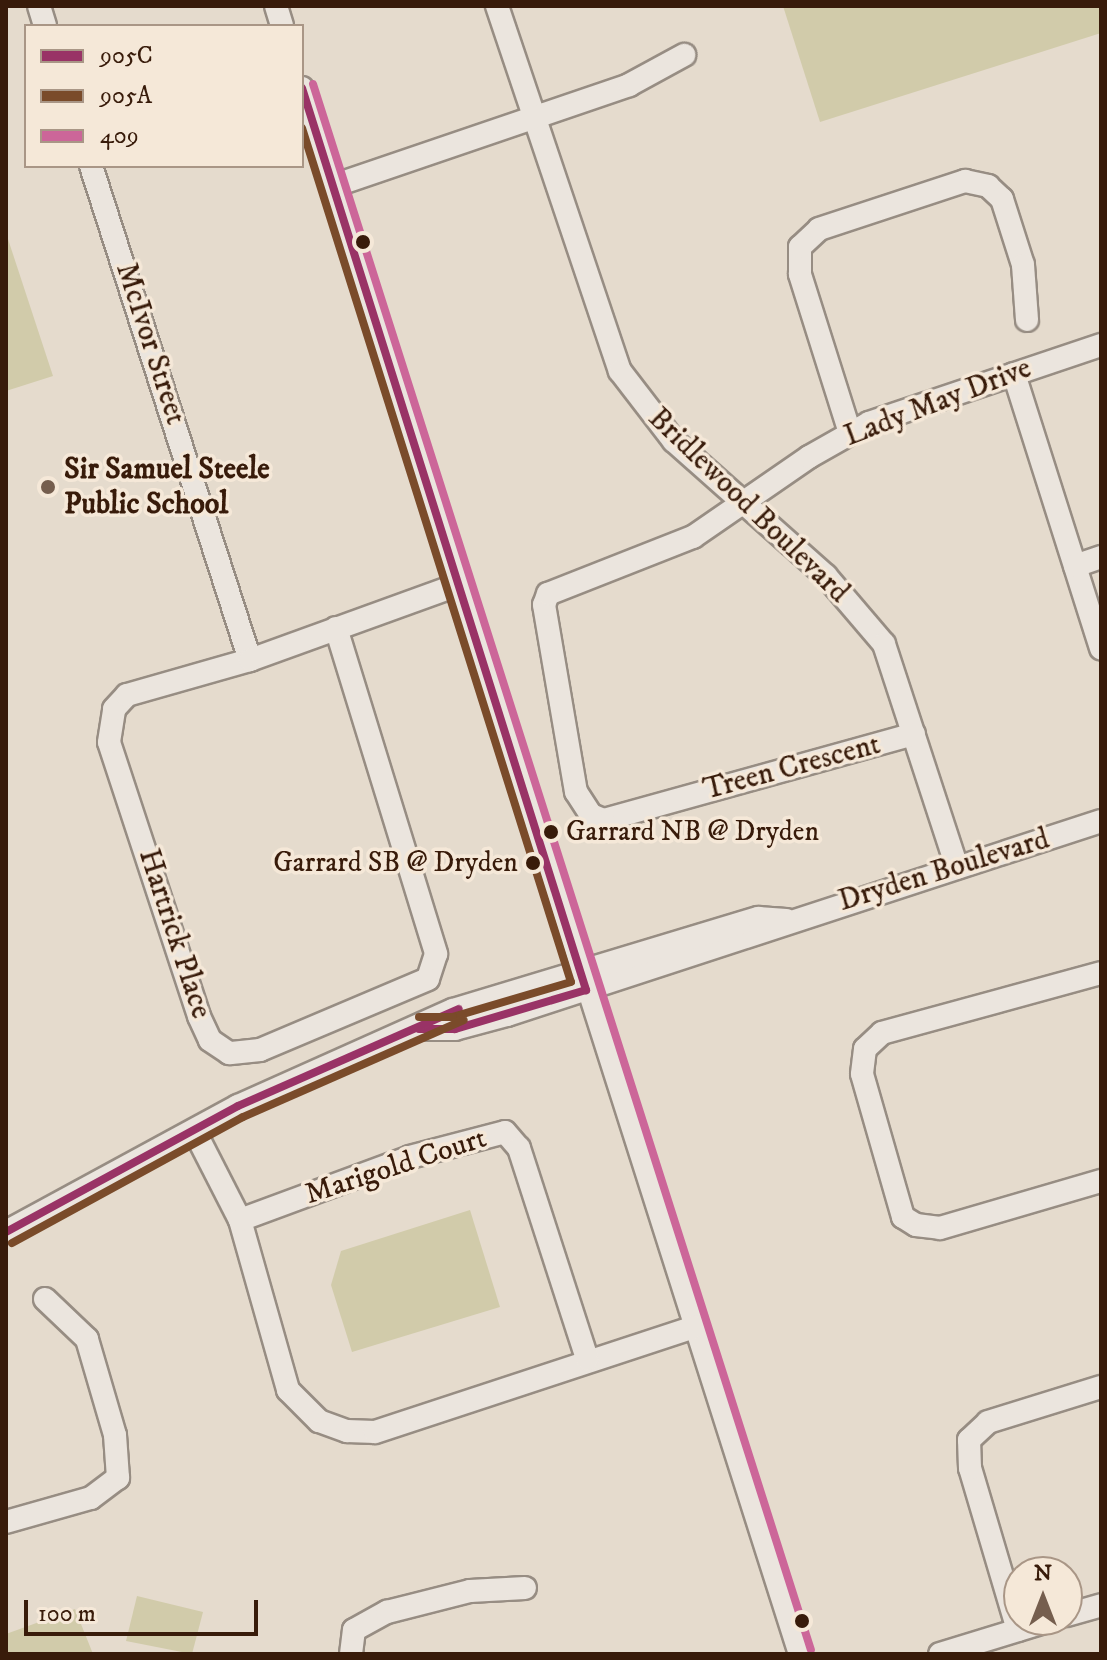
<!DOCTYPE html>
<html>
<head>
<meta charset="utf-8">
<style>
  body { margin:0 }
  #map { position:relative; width:1107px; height:1660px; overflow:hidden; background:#e5dbcd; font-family:"IM FELL DW Pica",serif }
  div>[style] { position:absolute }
  .green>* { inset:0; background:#d1cbaa }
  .roads { filter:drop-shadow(2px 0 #978d83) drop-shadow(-2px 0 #978d83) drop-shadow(0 2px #978d83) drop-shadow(0 -2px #978d83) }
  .minor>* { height:22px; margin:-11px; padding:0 11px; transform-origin:11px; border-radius:11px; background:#ebe5de }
  .bus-1>* { height:8px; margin:-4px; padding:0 4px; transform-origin:4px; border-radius:4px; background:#936 }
  .bus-2>* { height:8px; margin:-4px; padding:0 4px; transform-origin:4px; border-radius:4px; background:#7a4b2a }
  .bus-3>* { height:8px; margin:-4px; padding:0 4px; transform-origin:4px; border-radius:4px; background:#c69 }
  .dots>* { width:22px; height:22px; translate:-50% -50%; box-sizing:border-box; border:4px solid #f5e8d8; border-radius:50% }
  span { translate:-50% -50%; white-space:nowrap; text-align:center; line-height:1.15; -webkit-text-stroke:7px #f5e8d8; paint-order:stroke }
  .bus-label { font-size:28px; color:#381b0a }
  .left { translate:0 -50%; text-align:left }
  .right { translate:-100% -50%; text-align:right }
  .street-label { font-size:30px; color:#381b0a }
  .poi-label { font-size:30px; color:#381b0a; font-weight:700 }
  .frame { position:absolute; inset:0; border:8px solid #381b0a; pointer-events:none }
  .legend { position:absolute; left:24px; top:24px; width:280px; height:144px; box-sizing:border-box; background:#f5e8d8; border:2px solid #a99686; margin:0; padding:10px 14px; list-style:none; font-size:24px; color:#381b0a }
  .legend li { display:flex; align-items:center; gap:16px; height:40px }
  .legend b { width:40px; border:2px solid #a99686 }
  .north { position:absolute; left:1003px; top:1556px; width:80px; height:80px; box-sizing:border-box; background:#f5e8d8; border:2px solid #a99686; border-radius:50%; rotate:0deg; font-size:22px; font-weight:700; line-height:32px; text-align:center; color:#381b0a }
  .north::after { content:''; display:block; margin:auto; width:28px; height:36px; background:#755e4e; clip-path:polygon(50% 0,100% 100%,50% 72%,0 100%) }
  .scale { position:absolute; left:24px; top:1600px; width:234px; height:36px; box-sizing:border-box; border:4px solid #381b0a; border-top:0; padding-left:10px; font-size:24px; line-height:28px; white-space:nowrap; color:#381b0a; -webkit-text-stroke:6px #f5e8d8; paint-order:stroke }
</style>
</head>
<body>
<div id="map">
  <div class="green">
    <i style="clip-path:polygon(783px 6px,1101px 6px,1101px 33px,820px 122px)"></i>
    <i style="clip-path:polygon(6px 233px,53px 376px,6px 391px)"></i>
    <i style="clip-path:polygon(470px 1210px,500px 1307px,352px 1352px,331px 1285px,341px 1251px)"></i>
    <i style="clip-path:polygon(137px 1596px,203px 1612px,192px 1654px,126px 1641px)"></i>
    <i style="clip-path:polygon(75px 1609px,93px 1654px,6px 1654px,6px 1634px)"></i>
  </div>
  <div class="roads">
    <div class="minor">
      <i style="left:39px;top:6px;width:21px;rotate:73deg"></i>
      <i style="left:276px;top:6px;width:21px;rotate:73deg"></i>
      <i style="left:497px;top:6px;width:385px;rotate:71.4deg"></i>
      <i style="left:620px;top:371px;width:88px;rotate:52.4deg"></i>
      <i style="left:674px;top:441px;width:203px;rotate:41.6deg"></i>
      <i style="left:826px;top:576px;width:89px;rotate:49.5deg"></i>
      <i style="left:884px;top:644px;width:235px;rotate:71.9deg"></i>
      <i style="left:302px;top:88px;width:1643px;rotate:72.36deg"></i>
      <i style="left:91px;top:166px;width:519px;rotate:72.16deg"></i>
      <i style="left:333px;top:186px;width:313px;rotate:-18.8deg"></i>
      <i style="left:629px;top:85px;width:63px;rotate:-28.6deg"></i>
      <i style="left:1014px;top:374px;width:288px;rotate:72.4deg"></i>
      <i style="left:850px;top:433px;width:167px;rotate:-107.5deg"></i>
      <i style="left:800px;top:274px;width:27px;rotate:-90deg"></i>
      <i style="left:800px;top:247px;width:26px;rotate:-43deg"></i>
      <i style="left:819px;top:229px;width:154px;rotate:-18.2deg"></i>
      <i style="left:965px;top:181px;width:24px;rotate:12deg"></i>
      <i style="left:988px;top:186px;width:19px;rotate:43deg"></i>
      <i style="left:1002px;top:199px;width:69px;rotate:72.3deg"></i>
      <i style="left:1023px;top:265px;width:55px;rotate:85.8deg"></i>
      <i style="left:1075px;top:566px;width:28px;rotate:-19deg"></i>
      <i style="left:336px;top:628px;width:341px;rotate:72.9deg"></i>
      <i style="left:436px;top:954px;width:26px;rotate:108deg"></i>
      <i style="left:428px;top:979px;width:182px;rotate:157.1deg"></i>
      <i style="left:260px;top:1050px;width:31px;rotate:174deg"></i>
      <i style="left:229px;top:1053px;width:23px;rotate:-146deg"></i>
      <i style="left:210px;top:1040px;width:26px;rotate:-115deg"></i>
      <i style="left:199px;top:1016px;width:288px;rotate:-108.2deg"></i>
      <i style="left:109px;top:742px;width:33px;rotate:-81deg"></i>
      <i style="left:114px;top:709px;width:19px;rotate:-47deg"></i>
      <i style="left:127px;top:695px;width:128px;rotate:-15.9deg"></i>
      <i style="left:250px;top:660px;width:223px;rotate:-19.9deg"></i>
      <i style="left:914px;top:734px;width:323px;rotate:164.5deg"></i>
      <i style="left:603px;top:820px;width:13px;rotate:-157deg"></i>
      <i style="left:591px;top:815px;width:27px;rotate:-123deg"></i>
      <i style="left:576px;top:792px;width:190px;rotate:-99.7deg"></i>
      <i style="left:544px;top:605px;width:12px;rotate:-70deg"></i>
      <i style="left:548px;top:594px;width:156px;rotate:-21.5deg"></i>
      <i style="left:693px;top:537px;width:141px;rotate:-34.6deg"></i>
      <i style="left:809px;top:457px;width:69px;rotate:-29.5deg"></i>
      <i style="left:869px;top:423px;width:245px;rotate:-18.6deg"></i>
      <i style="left:1101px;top:973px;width:227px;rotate:164.7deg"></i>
      <i style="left:882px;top:1033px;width:23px;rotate:137deg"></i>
      <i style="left:865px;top:1049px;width:25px;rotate:97deg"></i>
      <i style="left:862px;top:1074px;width:149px;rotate:74deg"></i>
      <i style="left:903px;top:1217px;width:15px;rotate:32deg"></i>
      <i style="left:916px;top:1225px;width:24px;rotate:7deg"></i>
      <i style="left:940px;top:1228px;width:168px;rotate:-16.3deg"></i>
      <i style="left:424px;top:1029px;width:31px"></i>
      <i style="left:455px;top:1029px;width:54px;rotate:-15.1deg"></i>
      <i style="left:507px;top:1015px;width:625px;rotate:-18.09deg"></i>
      <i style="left:195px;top:1132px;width:99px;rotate:62.9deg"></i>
      <i style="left:240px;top:1220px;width:177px;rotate:74.2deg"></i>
      <i style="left:288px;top:1390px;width:44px;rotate:45deg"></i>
      <i style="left:319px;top:1421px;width:30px;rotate:20deg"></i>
      <i style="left:347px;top:1431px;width:28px;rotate:2deg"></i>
      <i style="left:375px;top:1432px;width:336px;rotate:-18.2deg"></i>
      <i style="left:240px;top:1220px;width:181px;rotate:-20.3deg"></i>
      <i style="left:410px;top:1157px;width:98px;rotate:-14.7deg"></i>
      <i style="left:505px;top:1132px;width:21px;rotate:49deg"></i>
      <i style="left:519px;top:1148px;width:222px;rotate:72.1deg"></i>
      <i style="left:6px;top:1232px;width:264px;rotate:-28.5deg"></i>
      <i style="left:238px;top:1106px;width:235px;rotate:-24.1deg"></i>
      <i style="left:453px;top:1010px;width:319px;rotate:-16.8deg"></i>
      <i style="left:758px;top:918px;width:28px;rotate:4deg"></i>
      <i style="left:6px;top:1522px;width:88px;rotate:-15.8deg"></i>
      <i style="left:91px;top:1498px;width:34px;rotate:-37deg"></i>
      <i style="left:118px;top:1478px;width:43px;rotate:-94deg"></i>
      <i style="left:115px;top:1435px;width:100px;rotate:-106.3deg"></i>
      <i style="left:87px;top:1339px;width:58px;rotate:-136.4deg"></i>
      <i style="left:1067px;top:1615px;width:35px;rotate:-16deg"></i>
      <i style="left:1018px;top:1630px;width:169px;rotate:-106.5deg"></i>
      <i style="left:970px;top:1468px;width:28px;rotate:-92deg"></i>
      <i style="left:969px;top:1440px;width:26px;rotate:-43deg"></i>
      <i style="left:988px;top:1422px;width:118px;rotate:-17.2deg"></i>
      <i style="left:351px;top:1654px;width:24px;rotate:-83deg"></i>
      <i style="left:354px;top:1630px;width:38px;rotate:-29deg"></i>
      <i style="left:387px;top:1612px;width:86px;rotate:-14.2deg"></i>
      <i style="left:470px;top:1591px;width:55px;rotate:-3.1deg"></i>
      <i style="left:940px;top:1654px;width:116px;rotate:-17deg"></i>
    </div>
  </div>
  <div class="bus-1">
    <i style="left:302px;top:88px;width:946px;rotate:72.52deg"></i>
    <i style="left:586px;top:990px;width:137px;rotate:163.4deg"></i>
    <i style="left:455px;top:1029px;width:36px;rotate:180deg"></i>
    <i style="left:6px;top:1232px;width:264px;rotate:-28.5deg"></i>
    <i style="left:238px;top:1106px;width:241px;rotate:-23.7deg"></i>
  </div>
  <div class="bus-2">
    <i style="left:302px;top:128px;width:895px;rotate:72.52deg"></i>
    <i style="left:571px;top:982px;width:123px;rotate:163.5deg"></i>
    <i style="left:453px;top:1017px;width:34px;rotate:180deg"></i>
    <i style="left:12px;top:1243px;width:263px;rotate:-28.6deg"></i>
    <i style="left:243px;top:1117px;width:241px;rotate:-23.7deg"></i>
  </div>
  <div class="bus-3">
    <i style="left:313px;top:84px;width:1643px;rotate:72.36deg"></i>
  </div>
  <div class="dots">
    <i style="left:363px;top:242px;background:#381b0a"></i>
    <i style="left:48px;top:487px;background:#755e4e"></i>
    <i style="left:551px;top:832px;background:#381b0a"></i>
    <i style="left:533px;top:863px;background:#381b0a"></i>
    <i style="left:802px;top:1621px;background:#381b0a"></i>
  </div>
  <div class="bus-label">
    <span class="left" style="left:566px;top:832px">Garrard NB @ Dryden</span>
    <span class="right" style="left:518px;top:863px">Garrard SB @ Dryden</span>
  </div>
  <div class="street-label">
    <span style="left:150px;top:344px;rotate:72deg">McIvor Street</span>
    <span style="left:938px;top:403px;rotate:-21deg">Lady May Drive</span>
    <span style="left:748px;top:506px;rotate:44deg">Bridlewood Boulevard</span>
    <span style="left:792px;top:768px;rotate:-15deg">Treen Crescent</span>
    <span style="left:944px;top:871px;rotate:-17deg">Dryden Boulevard</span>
    <span style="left:174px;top:934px;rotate:72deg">Hartrick Place</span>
    <span style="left:396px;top:1167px;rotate:-18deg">Marigold Court</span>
  </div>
  <div class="poi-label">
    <span class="left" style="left:64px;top:487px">Sir Samuel Steele<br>Public School</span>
  </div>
  <div class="frame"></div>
  <ul class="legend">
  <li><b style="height:10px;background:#936"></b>905C</li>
  <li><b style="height:10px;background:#7a4b2a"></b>905A</li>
  <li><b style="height:10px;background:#c69"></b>409</li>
  </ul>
  <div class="north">N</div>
  <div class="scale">100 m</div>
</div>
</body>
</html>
